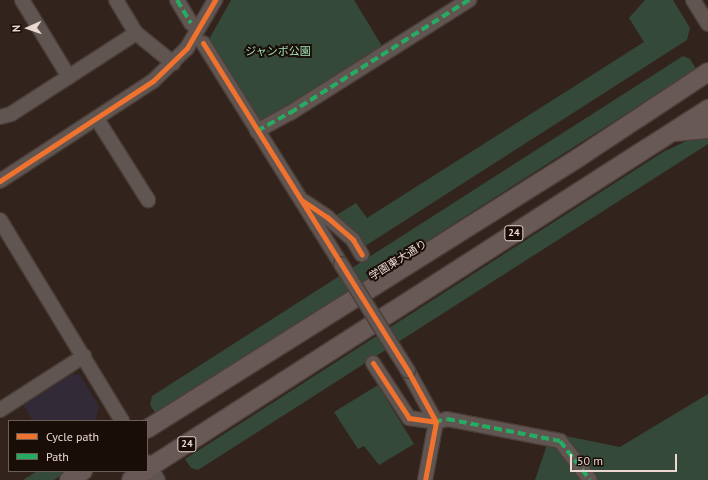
<!DOCTYPE html>
<html>
<head>
<meta charset="utf-8">
<style>
  body { margin:0 }
  #map { position:relative; width:708px; height:480px; overflow:hidden; background:#32241c; font-family:"PT Sans","Noto Sans JP",sans-serif }
  div>[style] { position:absolute }
  .commercial>* { inset:0; background:#332a37 }
  .green>* { inset:0; background:#344939 }
  .roads { filter:drop-shadow(1px 0 #4b3e39) drop-shadow(-1px 0 #4b3e39) drop-shadow(0 1px #4b3e39) drop-shadow(0 -1px #4b3e39) }
  .minor>* { height:14px; margin:-7px; padding:0 7px; transform-origin:7px; border-radius:7px; background:#605550 }
  .major>* { height:18px; margin:-9px; padding:0 9px; transform-origin:9px; border-radius:9px; background:#685956 }
  .bridges { filter:drop-shadow(1px 0 #4b3e39) drop-shadow(-1px 0 #4b3e39) drop-shadow(0 1px #4b3e39) drop-shadow(0 -1px #4b3e39) }
  .minor-bridge>* { height:14px; margin:-7px; padding:0 7px; transform-origin:7px; border-radius:7px; background:#605550 }
  .quiet>* { height:4px; margin-top:-2px; transform-origin:0; background:repeating-linear-gradient(90deg,#26ab63 0 8px,transparent 0 12px) }
  .cycleway>* { height:5px; margin:-2.5px; padding:0 2.5px; transform-origin:2.5px; border-radius:2.5px; background:#ef722f }
  span { translate:-50% -50%; white-space:nowrap; text-align:center; line-height:1.15; -webkit-text-stroke:4px #190d08; paint-order:stroke }
  .shield-label span { padding:1px 3px; background:#190d08; border:1px solid; border-radius:3px; -webkit-text-stroke-width:0 }
  .shield-label { font-size:10px; color:#ebd8d0; font-weight:700 }
  .park-label { font-size:11px; color:#a3e1b7 }
  .street-label { font-size:11px; color:#ebd8d0 }
  .legend { position:absolute; left:8px; top:420px; width:140px; height:52px; box-sizing:border-box; background:#190d08; border:1px solid #6d5e58; margin:0; padding:5px 7px; list-style:none; font-size:12px; color:#ebd8d0 }
  .legend li { display:flex; align-items:center; gap:8px; height:20px }
  .legend b { width:20px; border:1px solid #6d5e58 }
  .north { position:absolute; left:8px; top:8px; width:40px; height:40px; -webkit-text-stroke:3px #190d08; paint-order:stroke; rotate:268deg; font-size:11px; font-weight:700; line-height:16px; text-align:center; color:#ebd8d0 }
  .north::after { content:''; display:block; margin:auto; width:14px; height:18px; background:#ebd8d0; clip-path:polygon(50% 0,100% 100%,50% 72%,0 100%) }
  .scale { position:absolute; left:570px; top:454px; width:107px; height:18px; box-sizing:border-box; border:2px solid #ebd8d0; border-top:0; padding-left:5px; font-size:12px; line-height:14px; white-space:nowrap; color:#ebd8d0; -webkit-text-stroke:3px #190d08; paint-order:stroke }
</style>
</head>
<body>
<div id="map">
  <div class="commercial">
    <i style="clip-path:polygon(72px 374px,80px 375px,99px 407px,95px 421px,33px 421px,23px 405px)"></i>
  </div>
  <div class="green">
    <i style="clip-path:polygon(231px 0,354px 0,382px 46px,261px 122px,208px 41px)"></i>
    <i style="clip-path:polygon(645px 0,673px 0,690px 28px,687px 40px,362px 248px,335px 216px,356px 203px,367px 218px,644px 42px,629px 18px)"></i>
    <i style="clip-path:polygon(683px 56px,690px 59px,696px 69px,156px 414px,150px 405px,152px 396px)"></i>
    <i style="clip-path:polygon(695px 137px,708px 137px,708px 144px,198px 470px,191px 468px,185px 459px,663px 152px)"></i>
    <i style="clip-path:polygon(378px 385px,414px 444px,379px 465px,364px 446px,358px 449px,334px 412px)"></i>
    <i style="clip-path:polygon(708px 394px,708px 480px,535px 480px,551px 433px,620px 447px)"></i>
    <i style="clip-path:polygon(37px 471px,68px 471px,54px 480px,23px 480px)"></i>
  </div>
  <div class="roads">
    <div class="minor">
      <i style="left:22px;top:0;width:90px;rotate:58.6deg"></i>
      <i style="left:116px;top:0;width:39px;rotate:59deg"></i>
      <i style="left:136px;top:33px;width:48px;rotate:39deg"></i>
      <i style="left:177px;top:0;width:27px;rotate:59deg"></i>
      <i style="left:693px;top:0;width:28px;rotate:58deg"></i>
      <i style="left:203px;top:43px;width:261px;rotate:58deg"></i>
      <i style="left:0;top:117px;width:11px;rotate:-15deg"></i>
      <i style="left:11px;top:114px;width:149px;rotate:-32.9deg"></i>
      <i style="left:97px;top:119px;width:96px;rotate:57.8deg"></i>
      <i style="left:257px;top:131px;width:38px;rotate:-29deg"></i>
      <i style="left:290px;top:113px;width:212px;rotate:-32.3deg"></i>
      <i style="left:0;top:181px;width:183px;rotate:-33.2deg"></i>
      <i style="left:153px;top:81px;width:47px;rotate:-44.1deg"></i>
      <i style="left:187px;top:48px;width:56px;rotate:-59.7deg"></i>
      <i style="left:305px;top:202px;width:27px;rotate:34deg"></i>
      <i style="left:327px;top:217px;width:35px;rotate:41deg"></i>
      <i style="left:353px;top:240px;width:17px;rotate:59deg"></i>
      <i style="left:0;top:220px;width:235px;rotate:58.7deg"></i>
      <i style="left:373px;top:363px;width:66px;rotate:56.8deg"></i>
      <i style="left:409px;top:418px;width:27px;rotate:8deg"></i>
      <i style="left:436px;top:422px;width:11px;rotate:-15deg"></i>
      <i style="left:447px;top:419px;width:115px;rotate:11deg"></i>
      <i style="left:560px;top:441px;width:49px;rotate:52.4deg"></i>
      <i style="left:408px;top:371px;width:58px;rotate:61.2deg"></i>
      <i style="left:436px;top:422px;width:59px;rotate:100.7deg"></i>
      <i style="left:0;top:410px;width:100px;rotate:-32.7deg"></i>
      <i style="left:147px;top:462px;width:21px;rotate:59deg"></i>
    </div>
    <div class="major">
      <i style="left:674px;top:132px;width:34px;rotate:-5deg"></i>
      <i style="left:147px;top:429px;width:509px;rotate:-32.16deg"></i>
      <i style="left:578px;top:158px;width:156px;rotate:-33.5deg"></i>
      <i style="left:147px;top:469px;width:667px;rotate:-32.69deg"></i>
      <i style="left:69px;top:480px;width:17px;rotate:-33deg"></i>
      <i style="left:131px;top:480px;width:17px;rotate:-33deg"></i>
    </div>
  </div>
  <div class="bridges">
    <div class="minor-bridge">
      <i style="left:341px;top:264px;width:126px;rotate:57.9deg"></i>
    </div>
  </div>
  <div class="quiet">
    <i style="left:177px;top:0;width:27px;rotate:59deg"></i>
    <i style="left:257px;top:131px;width:38px;rotate:-29deg"></i>
    <i style="left:290px;top:113px;width:212px;rotate:-32.3deg"></i>
    <i style="left:434px;top:422px;width:13px;rotate:-13deg"></i>
    <i style="left:447px;top:419px;width:115px;rotate:11deg"></i>
    <i style="left:560px;top:441px;width:49px;rotate:52.4deg"></i>
  </div>
  <div class="cycleway">
    <i style="left:203px;top:43px;width:387px;rotate:58deg"></i>
    <i style="left:408px;top:371px;width:58px;rotate:61.2deg"></i>
    <i style="left:436px;top:422px;width:59px;rotate:100.7deg"></i>
    <i style="left:0;top:181px;width:183px;rotate:-33.2deg"></i>
    <i style="left:153px;top:81px;width:47px;rotate:-44.1deg"></i>
    <i style="left:187px;top:48px;width:56px;rotate:-59.7deg"></i>
    <i style="left:303px;top:201px;width:29px;rotate:34deg"></i>
    <i style="left:327px;top:217px;width:35px;rotate:41deg"></i>
    <i style="left:353px;top:240px;width:17px;rotate:59deg"></i>
    <i style="left:373px;top:363px;width:66px;rotate:56.8deg"></i>
    <i style="left:409px;top:418px;width:27px;rotate:8deg"></i>
  </div>
  <div class="shield-label">
    <span style="left:514px;top:233px">24</span>
    <span style="left:187px;top:444px">24</span>
  </div>
  <div class="park-label">
    <span style="left:278px;top:51px">ジャンボ公園</span>
  </div>
  <div class="street-label">
    <span style="left:398px;top:260px;rotate:-32deg">学園東大通り</span>
  </div>
  <ul class="legend">
  <li><b style="height:5px;background:#ef722f"></b>Cycle path</li>
  <li><b style="height:5px;background:#26ab63"></b>Path</li>
  </ul>
  <div class="north">N</div>
  <div class="scale">50 m</div>
</div>
</body>
</html>
